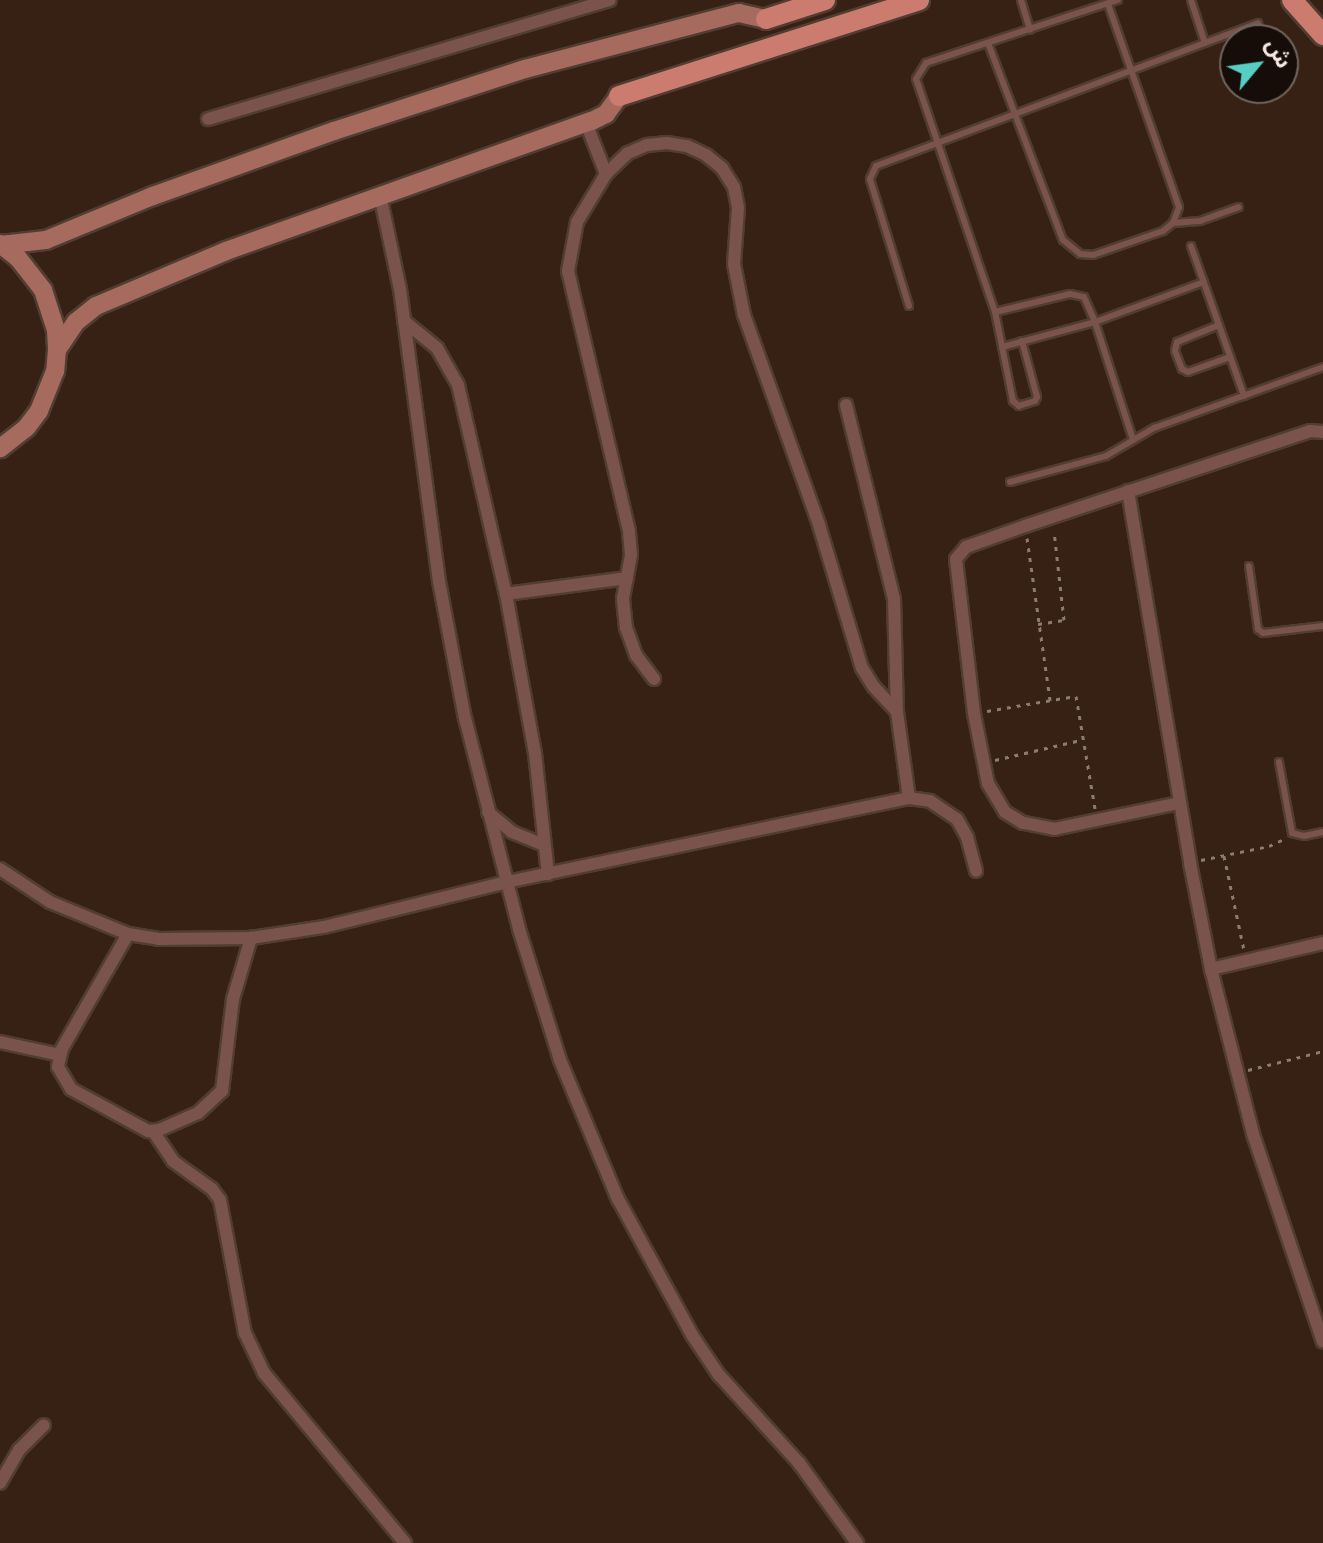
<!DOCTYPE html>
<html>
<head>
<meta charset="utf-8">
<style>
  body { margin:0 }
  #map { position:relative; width:1323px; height:1543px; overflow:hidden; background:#362114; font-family:"Crimson Pro","Noto Sans Arabic",serif }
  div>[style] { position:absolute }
  .path>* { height:3px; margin-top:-1.5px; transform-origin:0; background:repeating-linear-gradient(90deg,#8d7b71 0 4px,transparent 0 10px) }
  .roads { filter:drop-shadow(2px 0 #513d31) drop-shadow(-2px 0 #513d31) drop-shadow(0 2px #513d31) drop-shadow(0 -2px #513d31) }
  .lane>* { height:6px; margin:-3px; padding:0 3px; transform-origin:3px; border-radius:3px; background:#79534c }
  .street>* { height:12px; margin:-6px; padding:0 6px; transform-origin:6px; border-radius:6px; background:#79534c }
  .secondary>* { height:18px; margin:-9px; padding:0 9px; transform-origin:9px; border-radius:9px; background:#a76a5f }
  .primary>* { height:20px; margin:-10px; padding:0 10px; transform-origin:10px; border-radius:10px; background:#cb7c6e }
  span { translate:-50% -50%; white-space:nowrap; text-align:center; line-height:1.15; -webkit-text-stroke:8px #170d08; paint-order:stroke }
  .north { position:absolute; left:1219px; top:24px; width:80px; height:80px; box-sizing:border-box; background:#170d08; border:2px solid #70655e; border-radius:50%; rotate:61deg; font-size:22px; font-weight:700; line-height:32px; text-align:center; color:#f6e8e0 }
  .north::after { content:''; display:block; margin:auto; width:28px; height:36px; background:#56cec4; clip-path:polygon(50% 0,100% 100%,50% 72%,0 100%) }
</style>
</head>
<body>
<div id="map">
  <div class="path">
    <i style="left:1027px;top:538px;width:164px;rotate:81.9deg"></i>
    <i style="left:1038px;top:624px;width:26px;rotate:-9deg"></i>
    <i style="left:1064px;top:620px;width:90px;rotate:-96.4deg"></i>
    <i style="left:987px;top:711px;width:90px;rotate:-9.6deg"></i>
    <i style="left:1076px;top:696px;width:114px;rotate:80.4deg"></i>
    <i style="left:995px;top:760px;width:88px;rotate:-13.1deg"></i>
    <i style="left:1224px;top:856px;width:96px;rotate:78deg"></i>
    <i style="left:1201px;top:860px;width:69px;rotate:-11.6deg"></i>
    <i style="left:1269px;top:846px;width:19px;rotate:-25deg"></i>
    <i style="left:1248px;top:1070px;width:77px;rotate:-14.2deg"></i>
  </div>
  <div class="roads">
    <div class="lane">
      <i style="left:1021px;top:0;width:31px;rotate:73deg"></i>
      <i style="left:1191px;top:0;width:45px;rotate:72deg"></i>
      <i style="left:988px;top:43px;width:211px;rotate:69.2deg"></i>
      <i style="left:1063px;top:240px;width:22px;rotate:39deg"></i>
      <i style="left:1080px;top:254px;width:13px;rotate:4deg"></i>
      <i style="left:1093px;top:255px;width:74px;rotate:-18.9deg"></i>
      <i style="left:1163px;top:231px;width:13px;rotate:-39deg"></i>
      <i style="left:1173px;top:223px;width:17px;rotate:-69deg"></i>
      <i style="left:1179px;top:207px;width:215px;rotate:-109.3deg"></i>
      <i style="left:1173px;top:223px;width:27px;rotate:-4deg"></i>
      <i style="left:1200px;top:221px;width:41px;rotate:-19.7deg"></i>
      <i style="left:1191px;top:246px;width:159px;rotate:70.5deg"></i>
      <i style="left:909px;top:306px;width:133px;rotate:-107.1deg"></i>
      <i style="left:870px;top:179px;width:14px;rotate:-65deg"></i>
      <i style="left:876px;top:166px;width:408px;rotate:-20.5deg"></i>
      <i style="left:995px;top:312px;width:77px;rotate:-13.5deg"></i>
      <i style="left:1070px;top:294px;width:14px;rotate:12deg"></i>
      <i style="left:1084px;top:297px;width:27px;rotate:66deg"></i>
      <i style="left:1095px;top:322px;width:124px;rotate:72.1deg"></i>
      <i style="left:1219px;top:325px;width:45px;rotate:158deg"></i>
      <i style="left:1177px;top:342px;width:9px;rotate:103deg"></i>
      <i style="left:1175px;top:351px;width:19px;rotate:69deg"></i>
      <i style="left:1182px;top:369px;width:7px;rotate:27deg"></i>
      <i style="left:1188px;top:372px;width:45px;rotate:-19.7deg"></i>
      <i style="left:1022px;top:341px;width:58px;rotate:75deg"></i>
      <i style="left:1037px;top:397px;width:4px;rotate:117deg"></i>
      <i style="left:1035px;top:401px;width:17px;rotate:163deg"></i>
      <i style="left:1019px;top:406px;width:8px;rotate:-140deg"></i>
      <i style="left:1013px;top:401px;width:91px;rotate:-101.4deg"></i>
      <i style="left:995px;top:312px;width:246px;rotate:-108.7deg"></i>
      <i style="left:916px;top:79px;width:19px;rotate:-58deg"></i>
      <i style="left:926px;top:63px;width:202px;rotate:-18.2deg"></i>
      <i style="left:1002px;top:347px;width:96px;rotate:-15deg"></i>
      <i style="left:1095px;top:322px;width:116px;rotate:-20.2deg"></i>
      <i style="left:1010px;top:482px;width:99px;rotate:-15.2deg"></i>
      <i style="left:1106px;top:456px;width:56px;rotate:-30.3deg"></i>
      <i style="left:1154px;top:428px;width:180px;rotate:-19.8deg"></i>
      <i style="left:1249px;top:566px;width:64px;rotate:81.9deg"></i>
      <i style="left:1258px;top:629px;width:6px;rotate:39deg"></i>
      <i style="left:1263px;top:633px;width:60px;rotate:-6.7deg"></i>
      <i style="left:1279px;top:762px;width:72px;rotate:79.6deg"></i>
      <i style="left:1292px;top:833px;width:12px;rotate:14deg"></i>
      <i style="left:1304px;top:836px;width:19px;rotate:-12deg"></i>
    </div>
    <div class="street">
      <i style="left:208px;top:119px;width:419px;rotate:-16.5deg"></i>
      <i style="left:586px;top:123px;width:55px;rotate:68.6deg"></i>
      <i style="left:380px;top:195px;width:96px;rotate:78deg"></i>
      <i style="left:400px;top:289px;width:295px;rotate:82.4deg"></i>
      <i style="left:439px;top:581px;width:139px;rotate:79.3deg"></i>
      <i style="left:465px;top:718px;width:218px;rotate:75.6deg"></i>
      <i style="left:519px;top:929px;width:137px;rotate:72.6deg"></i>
      <i style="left:560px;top:1060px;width:151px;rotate:67.4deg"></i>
      <i style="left:618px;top:1199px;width:155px;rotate:61.4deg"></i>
      <i style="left:692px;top:1335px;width:48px;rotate:56deg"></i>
      <i style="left:719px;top:1375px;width:119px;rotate:47.7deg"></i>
      <i style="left:799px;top:1463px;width:99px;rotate:54.1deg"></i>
      <i style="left:404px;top:321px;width:43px;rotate:39.3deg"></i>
      <i style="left:437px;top:348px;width:43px;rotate:60.4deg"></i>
      <i style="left:458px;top:385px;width:214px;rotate:77.1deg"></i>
      <i style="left:506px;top:594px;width:162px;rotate:79.7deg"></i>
      <i style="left:535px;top:753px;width:122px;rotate:83.9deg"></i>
      <i style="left:846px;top:405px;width:200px;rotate:76.1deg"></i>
      <i style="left:894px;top:599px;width:113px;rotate:88.5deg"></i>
      <i style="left:897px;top:712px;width:87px;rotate:82.1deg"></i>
      <i style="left:1128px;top:491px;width:377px;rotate:80.5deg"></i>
      <i style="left:1190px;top:863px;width:108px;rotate:78.8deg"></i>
      <i style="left:1211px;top:969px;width:170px;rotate:75.7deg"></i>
      <i style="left:1253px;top:1134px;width:219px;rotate:71.4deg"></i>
      <i style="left:506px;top:594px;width:122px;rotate:-7.5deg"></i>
      <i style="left:654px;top:679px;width:30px;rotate:-127deg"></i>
      <i style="left:636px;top:655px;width:29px;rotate:-110deg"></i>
      <i style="left:626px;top:628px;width:30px;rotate:-96deg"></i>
      <i style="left:623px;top:598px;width:44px;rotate:-79.5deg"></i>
      <i style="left:631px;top:555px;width:24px;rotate:-95deg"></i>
      <i style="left:629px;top:531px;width:267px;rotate:-103.2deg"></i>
      <i style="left:568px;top:271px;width:50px;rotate:-79.6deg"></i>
      <i style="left:577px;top:222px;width:56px;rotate:-58.9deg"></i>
      <i style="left:606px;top:174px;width:30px;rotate:-44deg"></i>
      <i style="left:628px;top:153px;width:21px;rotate:-23deg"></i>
      <i style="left:647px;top:145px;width:20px;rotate:-6deg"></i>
      <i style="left:667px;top:143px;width:20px;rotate:9deg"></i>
      <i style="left:687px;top:146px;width:21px;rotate:25deg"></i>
      <i style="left:706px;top:155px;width:21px;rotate:39deg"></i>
      <i style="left:722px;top:168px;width:22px;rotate:58deg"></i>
      <i style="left:734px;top:187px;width:21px;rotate:79deg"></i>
      <i style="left:738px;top:208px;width:56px;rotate:94.1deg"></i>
      <i style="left:734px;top:264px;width:52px;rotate:78.9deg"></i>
      <i style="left:744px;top:315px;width:223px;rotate:70.3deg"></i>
      <i style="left:819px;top:525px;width:149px;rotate:73.3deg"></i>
      <i style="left:862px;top:668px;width:22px;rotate:58deg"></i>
      <i style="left:874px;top:687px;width:34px;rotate:47deg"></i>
      <i style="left:1179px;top:803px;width:127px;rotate:168.2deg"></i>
      <i style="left:1055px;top:829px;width:33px;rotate:-169deg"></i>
      <i style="left:1023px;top:823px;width:21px;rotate:-149deg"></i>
      <i style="left:1005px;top:812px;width:33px;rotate:-121deg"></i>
      <i style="left:988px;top:784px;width:72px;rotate:-101.2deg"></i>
      <i style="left:974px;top:713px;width:155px;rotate:-96.7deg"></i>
      <i style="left:956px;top:559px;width:16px;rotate:-50deg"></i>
      <i style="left:966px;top:547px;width:63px;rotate:-19.6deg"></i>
      <i style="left:1025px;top:526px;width:300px;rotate:-18.4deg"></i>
      <i style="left:1310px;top:431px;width:13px;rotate:4deg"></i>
      <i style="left:488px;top:812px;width:31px;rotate:40deg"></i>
      <i style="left:512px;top:832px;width:32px;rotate:22deg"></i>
      <i style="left:0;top:869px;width:60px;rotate:33.4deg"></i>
      <i style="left:50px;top:902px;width:84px;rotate:22.3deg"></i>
      <i style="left:128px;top:934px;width:30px;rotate:9deg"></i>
      <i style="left:158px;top:939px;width:93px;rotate:-0.6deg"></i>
      <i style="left:251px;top:938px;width:74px;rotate:-8.6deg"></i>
      <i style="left:324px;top:927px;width:188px;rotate:-13.8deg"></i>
      <i style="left:507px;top:882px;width:411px;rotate:-11.8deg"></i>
      <i style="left:909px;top:798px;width:21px;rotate:8deg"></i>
      <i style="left:930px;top:801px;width:32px;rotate:34deg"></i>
      <i style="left:957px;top:819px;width:21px;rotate:61deg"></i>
      <i style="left:967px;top:837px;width:35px;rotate:75deg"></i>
      <i style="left:128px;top:934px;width:133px;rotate:119.9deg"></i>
      <i style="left:62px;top:1049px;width:18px;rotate:103deg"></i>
      <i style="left:58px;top:1067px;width:26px;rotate:59deg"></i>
      <i style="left:71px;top:1089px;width:88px;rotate:28.6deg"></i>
      <i style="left:148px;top:1131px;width:11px;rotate:-5deg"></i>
      <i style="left:159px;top:1130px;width:43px;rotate:-23.6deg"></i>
      <i style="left:198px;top:1113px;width:33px;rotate:-43deg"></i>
      <i style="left:222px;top:1091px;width:93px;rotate:-83.2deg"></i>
      <i style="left:233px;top:999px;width:64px;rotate:-73.6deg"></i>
      <i style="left:1211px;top:969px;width:115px;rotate:-13.1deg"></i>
      <i style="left:0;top:1042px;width:61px;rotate:12.2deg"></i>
      <i style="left:153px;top:1131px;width:36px;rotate:56deg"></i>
      <i style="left:173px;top:1161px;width:48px;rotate:35.7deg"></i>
      <i style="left:212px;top:1189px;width:14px;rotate:54deg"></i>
      <i style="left:220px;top:1200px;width:135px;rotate:79.4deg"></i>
      <i style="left:245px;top:1333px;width:44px;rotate:64.6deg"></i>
      <i style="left:264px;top:1373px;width:221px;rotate:50.3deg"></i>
      <i style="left:0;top:1483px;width:38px;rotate:-60deg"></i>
      <i style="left:19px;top:1450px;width:35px;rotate:-45deg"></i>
    </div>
    <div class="secondary">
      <i style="left:0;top:244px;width:23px;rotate:38deg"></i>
      <i style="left:18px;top:258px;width:41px;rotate:52deg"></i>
      <i style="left:43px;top:290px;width:42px;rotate:72deg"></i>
      <i style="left:56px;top:330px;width:20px;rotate:87deg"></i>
      <i style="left:57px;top:350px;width:21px;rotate:95deg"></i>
      <i style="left:55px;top:371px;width:43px;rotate:111.8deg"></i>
      <i style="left:39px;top:411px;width:21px;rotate:127deg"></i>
      <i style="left:26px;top:428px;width:33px;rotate:142deg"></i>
      <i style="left:1px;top:245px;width:45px;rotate:-6.3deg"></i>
      <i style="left:46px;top:240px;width:116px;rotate:-22.4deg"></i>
      <i style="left:153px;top:196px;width:192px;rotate:-19.8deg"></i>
      <i style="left:334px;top:131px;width:201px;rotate:-18deg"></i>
      <i style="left:525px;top:69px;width:221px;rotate:-14.7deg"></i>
      <i style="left:739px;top:13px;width:28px;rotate:13deg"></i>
      <i style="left:57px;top:350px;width:34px;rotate:-56deg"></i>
      <i style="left:76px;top:322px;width:26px;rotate:-39deg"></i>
      <i style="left:96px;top:306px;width:141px;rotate:-22.9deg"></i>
      <i style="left:226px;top:251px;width:388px;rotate:-19.6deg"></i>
      <i style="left:592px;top:121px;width:16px;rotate:-27deg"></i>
      <i style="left:606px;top:114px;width:22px;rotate:-54deg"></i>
    </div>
    <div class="primary">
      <i style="left:1292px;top:0;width:47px;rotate:48.5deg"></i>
      <i style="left:766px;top:19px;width:62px;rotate:-17.9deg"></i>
      <i style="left:619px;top:96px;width:315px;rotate:-17.7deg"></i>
    </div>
  </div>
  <div class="north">ش</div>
</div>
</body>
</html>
